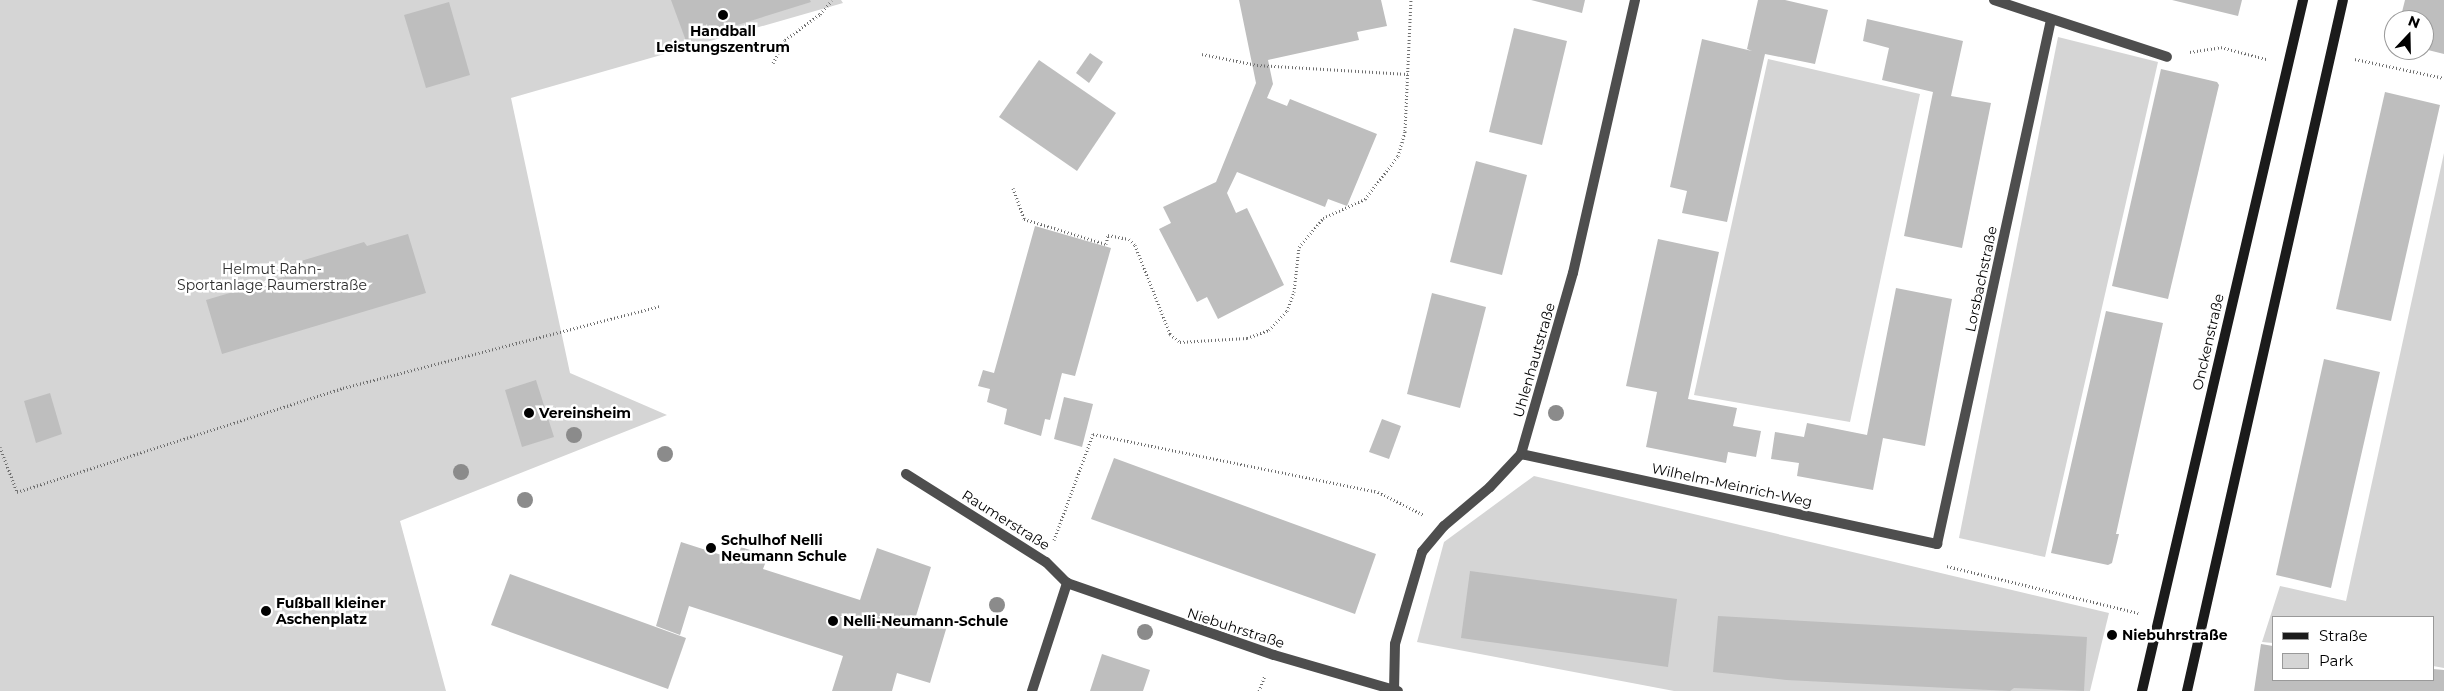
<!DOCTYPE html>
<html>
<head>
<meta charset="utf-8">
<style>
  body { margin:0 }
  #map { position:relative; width:2444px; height:691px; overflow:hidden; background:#fff; font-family:Montserrat,sans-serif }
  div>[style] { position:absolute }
  .green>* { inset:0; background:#d5d5d5 }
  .building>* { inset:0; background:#bebebe }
  .path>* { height:3px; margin-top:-1.5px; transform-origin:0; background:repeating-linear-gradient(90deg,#707070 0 1px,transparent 0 3.5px) }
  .street>* { height:10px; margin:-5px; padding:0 5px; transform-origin:5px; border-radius:5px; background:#4e4e4e }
  .secondary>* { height:10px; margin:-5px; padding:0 5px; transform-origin:5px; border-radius:5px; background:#1b1b1b }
  .trees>* { width:16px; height:16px; margin:-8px; border-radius:50%; background:#8b8b8b }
  .dots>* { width:14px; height:14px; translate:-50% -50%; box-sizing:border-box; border:2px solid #fff; border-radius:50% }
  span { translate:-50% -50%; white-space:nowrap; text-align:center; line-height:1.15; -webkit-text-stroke:5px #fff; paint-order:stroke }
  .poi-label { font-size:14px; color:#000; font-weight:700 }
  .left { translate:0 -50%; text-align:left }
  .park-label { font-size:14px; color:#2c2c2c }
  .street-label { font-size:14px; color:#000 }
  .legend { position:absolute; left:2272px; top:616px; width:162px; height:65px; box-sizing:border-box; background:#fff; border:1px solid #999; margin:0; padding:6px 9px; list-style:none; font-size:15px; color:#000 }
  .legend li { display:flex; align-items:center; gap:10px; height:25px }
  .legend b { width:25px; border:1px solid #999 }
  .north { position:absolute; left:2384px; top:10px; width:50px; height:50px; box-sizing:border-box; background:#fff; border:1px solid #999; border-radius:50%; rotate:21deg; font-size:14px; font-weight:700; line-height:20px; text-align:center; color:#000 }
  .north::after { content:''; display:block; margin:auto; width:18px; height:22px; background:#000; clip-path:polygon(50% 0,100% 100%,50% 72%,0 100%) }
</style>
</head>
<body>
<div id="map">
  <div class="green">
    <i style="clip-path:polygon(0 0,841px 0,843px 3px,511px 98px,570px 373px,667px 415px,400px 521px,446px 691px,0 691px)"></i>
    <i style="clip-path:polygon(2058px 37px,2158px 62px,2045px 557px,1959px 538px)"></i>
    <i style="clip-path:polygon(1768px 59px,1920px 94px,1850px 422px,1694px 395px)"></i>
    <i style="clip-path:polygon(2444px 153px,2444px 668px,2433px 666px,2433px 617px,2273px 617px,2273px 643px,2262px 642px,2280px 586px,2346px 601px)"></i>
    <i style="clip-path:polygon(1534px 476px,2109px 613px,2090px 691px,1674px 691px,1417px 642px,1444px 542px)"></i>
  </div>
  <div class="building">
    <i style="clip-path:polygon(671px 0,810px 0,811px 2px,686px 41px)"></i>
    <i style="clip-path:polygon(1239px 0,1381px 0,1387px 26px,1357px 32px,1359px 40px,1268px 60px,1273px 84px,1267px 98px,1287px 106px,1290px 99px,1377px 134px,1347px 206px,1328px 199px,1325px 207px,1237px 172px,1227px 193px,1236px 213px,1247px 208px,1284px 285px,1218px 319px,1207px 297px,1197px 302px,1159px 229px,1171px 223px,1163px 207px,1216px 182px,1256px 83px)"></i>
    <i style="clip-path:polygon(1531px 0,1585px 0,1582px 13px)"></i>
    <i style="clip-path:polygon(1758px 0,1785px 0,1828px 10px,1815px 64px,1765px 54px,1727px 222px,1682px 213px,1687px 191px,1670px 187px,1702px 39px,1752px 51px,1747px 49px)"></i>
    <i style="clip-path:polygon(2172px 0,2242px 0,2238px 16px)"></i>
    <i style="clip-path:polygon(2405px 0,2444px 0,2444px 54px,2424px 49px,2424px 20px,2400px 20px)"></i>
    <i style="clip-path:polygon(449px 2px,470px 75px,426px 88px,404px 15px)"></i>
    <i style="clip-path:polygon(1867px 19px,1963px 41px,1951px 96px,1991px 103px,1962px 248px,1904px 236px,1933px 92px,1882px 80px,1889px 48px,1863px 41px)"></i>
    <i style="clip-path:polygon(1514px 28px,1567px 41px,1542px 145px,1489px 132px)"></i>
    <i style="clip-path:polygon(1090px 53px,1103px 62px,1089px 83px,1076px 73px)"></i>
    <i style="clip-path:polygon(1039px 60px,1116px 113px,1077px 171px,999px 117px)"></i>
    <i style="clip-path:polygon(2161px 69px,2217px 82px,2219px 85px,2168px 299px,2112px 286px)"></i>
    <i style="clip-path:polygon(2385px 92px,2440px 105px,2391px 321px,2336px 309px)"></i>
    <i style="clip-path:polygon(1476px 161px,1527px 175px,1502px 275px,1450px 262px)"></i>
    <i style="clip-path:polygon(1035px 226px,1111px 248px,1075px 376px,1062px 373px,1050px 420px,1045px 419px,1041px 436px,1004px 424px,1007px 409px,987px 402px,990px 389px,978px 386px,983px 370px,994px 373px)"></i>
    <i style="clip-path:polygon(408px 234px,426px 293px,222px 354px,206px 300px,294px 274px,291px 264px,364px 242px,367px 246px)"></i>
    <i style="clip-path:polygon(1658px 239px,1719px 252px,1688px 399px,1737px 408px,1733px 426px,1761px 431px,1756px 457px,1728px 452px,1726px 463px,1646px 447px,1657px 392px,1626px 386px)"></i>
    <i style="clip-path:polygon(1896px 288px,1952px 299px,1925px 446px,1883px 438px,1873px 490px,1797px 476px,1799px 463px,1771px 459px,1775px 432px,1804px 437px,1807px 423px,1867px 435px)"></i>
    <i style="clip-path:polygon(1432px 293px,1486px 307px,1460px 408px,1407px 394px)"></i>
    <i style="clip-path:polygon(2106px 311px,2163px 323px,2116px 534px,2119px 534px,2112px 563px,2108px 565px,2051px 553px)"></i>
    <i style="clip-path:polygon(2324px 359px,2380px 372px,2331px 588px,2276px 575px)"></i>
    <i style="clip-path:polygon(536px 380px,554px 437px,522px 447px,505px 390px)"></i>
    <i style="clip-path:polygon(50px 393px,62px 434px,36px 443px,24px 401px)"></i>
    <i style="clip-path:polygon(1064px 397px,1093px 404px,1082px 447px,1054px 439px)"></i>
    <i style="clip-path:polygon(1382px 419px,1401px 426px,1389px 459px,1369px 452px)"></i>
    <i style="clip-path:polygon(1114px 458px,1376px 554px,1355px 614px,1091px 519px)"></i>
    <i style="clip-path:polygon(681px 542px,737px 560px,741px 547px,768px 556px,763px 569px,860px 600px,877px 548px,931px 567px,916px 616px,947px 626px,930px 683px,897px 673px,892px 691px,832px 691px,843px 656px,689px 606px,680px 635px,656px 626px)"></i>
    <i style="clip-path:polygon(1470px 571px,1677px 599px,1668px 667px,1461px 638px)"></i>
    <i style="clip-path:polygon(510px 574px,686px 638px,668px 689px,491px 625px)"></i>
    <i style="clip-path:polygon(1718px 616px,2087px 637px,2084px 691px,2014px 688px,2010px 691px,1786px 680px,1713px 672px)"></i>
    <i style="clip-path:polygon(2261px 644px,2273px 646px,2273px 680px,2433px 680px,2433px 669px,2444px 670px,2444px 691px,2254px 691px)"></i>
    <i style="clip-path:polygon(1102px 654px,1150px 670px,1143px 691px,1090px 691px)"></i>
  </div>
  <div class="path">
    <i style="left:2190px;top:52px;width:31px;rotate:-9deg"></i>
    <i style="left:2221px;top:47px;width:47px;rotate:14.9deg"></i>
    <i style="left:1202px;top:54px;width:56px;rotate:11.3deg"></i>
    <i style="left:1257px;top:65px;width:151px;rotate:3.4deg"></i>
    <i style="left:2355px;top:59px;width:91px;rotate:12.1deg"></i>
    <i style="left:773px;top:63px;width:26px;rotate:-62deg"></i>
    <i style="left:785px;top:40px;width:44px;rotate:-36.6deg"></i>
    <i style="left:820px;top:14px;width:18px;rotate:-49deg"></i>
    <i style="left:1013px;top:188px;width:33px;rotate:70deg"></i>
    <i style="left:1024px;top:219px;width:86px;rotate:17deg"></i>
    <i style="left:1106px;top:244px;width:9px;rotate:-77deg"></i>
    <i style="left:1108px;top:235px;width:21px;rotate:11deg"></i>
    <i style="left:1129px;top:239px;width:8px;rotate:45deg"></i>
    <i style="left:1135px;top:245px;width:96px;rotate:68.5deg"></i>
    <i style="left:1170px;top:334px;width:13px;rotate:39deg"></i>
    <i style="left:1180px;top:342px;width:67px;rotate:-3.4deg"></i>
    <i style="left:1247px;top:338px;width:23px;rotate:-20deg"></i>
    <i style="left:1269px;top:330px;width:26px;rotate:-47deg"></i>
    <i style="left:1287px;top:311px;width:20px;rotate:-70deg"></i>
    <i style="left:1294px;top:292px;width:45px;rotate:-83.7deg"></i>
    <i style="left:1299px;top:247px;width:38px;rotate:-50deg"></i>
    <i style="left:1323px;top:218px;width:46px;rotate:-24.3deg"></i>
    <i style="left:1365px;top:199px;width:54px;rotate:-52.5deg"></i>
    <i style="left:1398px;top:156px;width:26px;rotate:-74deg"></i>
    <i style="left:1405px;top:131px;width:131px;rotate:-87.4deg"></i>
    <i style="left:0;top:447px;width:48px;rotate:69.3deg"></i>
    <i style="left:17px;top:492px;width:342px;rotate:-17.7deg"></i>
    <i style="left:343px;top:388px;width:327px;rotate:-14.5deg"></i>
    <i style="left:1054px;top:540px;width:113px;rotate:-69.8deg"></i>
    <i style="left:1093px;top:434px;width:291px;rotate:11.5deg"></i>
    <i style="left:1378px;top:492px;width:51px;rotate:26.6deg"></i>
    <i style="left:1947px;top:566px;width:197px;rotate:13.8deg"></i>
    <i style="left:1259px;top:691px;width:17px;rotate:-69deg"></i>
  </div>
  <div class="street">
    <i style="left:1994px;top:0;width:182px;rotate:18.2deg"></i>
    <i style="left:1521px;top:454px;width:426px;rotate:12.2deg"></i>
    <i style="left:1937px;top:544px;width:536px;rotate:-77.73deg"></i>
    <i style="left:906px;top:474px;width:165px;rotate:32.2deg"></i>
    <i style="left:1046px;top:562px;width:30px;rotate:45deg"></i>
    <i style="left:1067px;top:583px;width:219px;rotate:19.2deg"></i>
    <i style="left:1274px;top:655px;width:129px;rotate:16.2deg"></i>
    <i style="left:1032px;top:691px;width:114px;rotate:-72deg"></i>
    <i style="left:1394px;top:691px;width:47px;rotate:-88.8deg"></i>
    <i style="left:1395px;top:644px;width:96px;rotate:-73.6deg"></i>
    <i style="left:1422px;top:552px;width:34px;rotate:-50deg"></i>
    <i style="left:1444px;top:526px;width:60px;rotate:-40.3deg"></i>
    <i style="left:1490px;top:487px;width:45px;rotate:-46.8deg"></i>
    <i style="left:1521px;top:454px;width:188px;rotate:-74deg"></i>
    <i style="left:1573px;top:273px;width:280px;rotate:-77.2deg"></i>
  </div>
  <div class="secondary">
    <i style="left:2142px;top:691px;width:710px;rotate:-76.88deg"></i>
    <i style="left:2187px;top:691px;width:708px;rotate:-77.28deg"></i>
  </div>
  <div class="trees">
    <i style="left:1556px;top:413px"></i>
    <i style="left:574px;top:435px"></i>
    <i style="left:665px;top:454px"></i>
    <i style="left:461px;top:472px"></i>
    <i style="left:525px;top:500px"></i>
    <i style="left:997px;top:605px"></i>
    <i style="left:1145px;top:632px"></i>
  </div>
  <div class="dots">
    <i style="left:723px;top:15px;background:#000"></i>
    <i style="left:529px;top:413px;background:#000"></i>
    <i style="left:711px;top:548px;background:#000"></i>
    <i style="left:266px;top:611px;background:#000"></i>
    <i style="left:833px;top:621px;background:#000"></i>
    <i style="left:2112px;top:635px;background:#000"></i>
  </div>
  <div class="poi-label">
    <span style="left:723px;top:39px">Handball<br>Leistungszentrum</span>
    <span class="left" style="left:539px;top:413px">Vereinsheim</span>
    <span class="left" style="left:721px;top:548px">Schulhof Nelli<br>Neumann Schule</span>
    <span class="left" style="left:276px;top:611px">Fußball kleiner<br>Aschenplatz</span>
    <span class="left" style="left:843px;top:621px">Nelli-Neumann-Schule</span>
    <span class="left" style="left:2122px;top:635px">Niebuhrstraße</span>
  </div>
  <div class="park-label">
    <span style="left:272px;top:277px">Helmut Rahn-<br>Sportanlage Raumerstraße</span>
  </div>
  <div class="street-label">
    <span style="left:1981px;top:279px;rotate:-78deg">Lorsbachstraße</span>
    <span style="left:2208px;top:342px;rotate:-77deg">Onckenstraße</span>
    <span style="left:1534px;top:360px;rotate:-74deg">Uhlenhautstraße</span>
    <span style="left:1732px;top:485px;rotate:12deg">Wilhelm-Meinrich-Weg</span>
    <span style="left:1006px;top:520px;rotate:32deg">Raumerstraße</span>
    <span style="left:1236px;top:628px;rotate:18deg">Niebuhrstraße</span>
  </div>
  <ul class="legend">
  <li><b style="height:6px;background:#1b1b1b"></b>Straße</li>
  <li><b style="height:14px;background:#d5d5d5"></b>Park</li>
  </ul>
  <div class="north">N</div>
</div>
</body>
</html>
